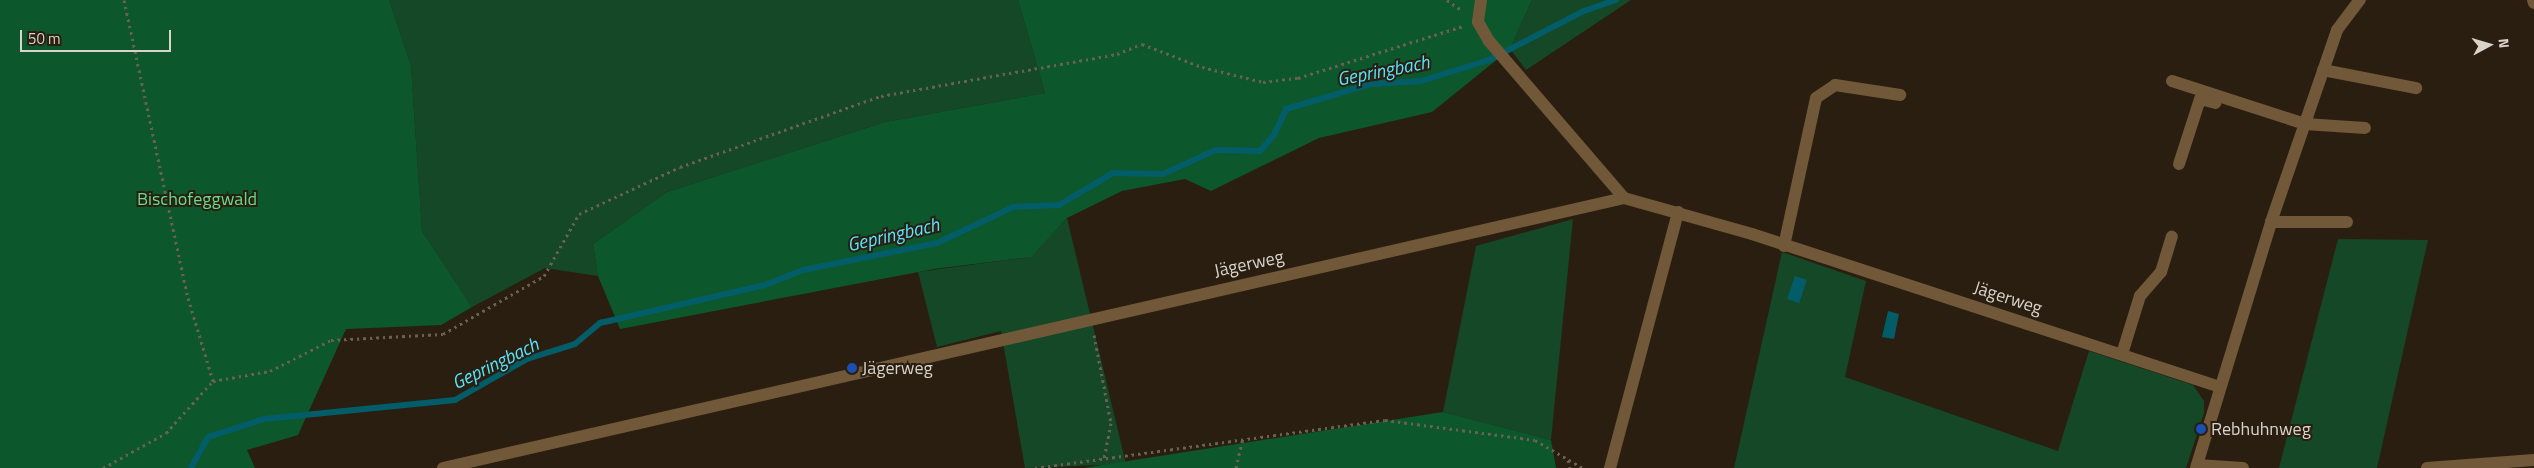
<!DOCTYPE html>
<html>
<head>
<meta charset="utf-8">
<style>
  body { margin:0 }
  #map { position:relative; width:2534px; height:468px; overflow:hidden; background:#2a1e11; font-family:"Titillium Web",sans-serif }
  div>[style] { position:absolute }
  .green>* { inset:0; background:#144827 }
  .forest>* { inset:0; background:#0c582c }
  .water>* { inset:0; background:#025d69 }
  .stream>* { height:6px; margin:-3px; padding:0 3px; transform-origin:3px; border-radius:3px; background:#025d69 }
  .path>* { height:3px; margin-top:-1.5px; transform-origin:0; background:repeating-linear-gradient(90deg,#6a6054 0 2.5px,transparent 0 6.5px) }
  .minor>* { height:12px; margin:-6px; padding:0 6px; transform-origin:6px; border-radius:6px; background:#715839 }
  .dots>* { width:14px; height:14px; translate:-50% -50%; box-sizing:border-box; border:2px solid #2a1e11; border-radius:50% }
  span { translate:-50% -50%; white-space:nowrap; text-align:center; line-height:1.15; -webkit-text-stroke:4px #2a1e11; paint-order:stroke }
  .park-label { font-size:18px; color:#66dc8c }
  .street-label { font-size:18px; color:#dad3ca }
  .poi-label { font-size:18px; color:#dad3ca }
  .left { translate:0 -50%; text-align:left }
  .water-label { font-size:19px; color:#56e5fd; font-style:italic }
  .north { position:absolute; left:2464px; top:20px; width:50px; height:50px; -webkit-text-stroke:4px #2a1e11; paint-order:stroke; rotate:84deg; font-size:14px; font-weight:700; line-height:20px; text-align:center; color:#dad3ca }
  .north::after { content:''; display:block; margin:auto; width:18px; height:22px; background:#dad3ca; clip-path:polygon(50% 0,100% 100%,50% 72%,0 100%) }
  .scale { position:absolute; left:20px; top:30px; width:151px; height:22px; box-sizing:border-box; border:2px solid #dad3ca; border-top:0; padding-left:6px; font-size:15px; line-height:18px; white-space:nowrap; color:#dad3ca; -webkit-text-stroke:4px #2a1e11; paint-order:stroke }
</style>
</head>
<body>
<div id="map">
  <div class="green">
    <i style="clip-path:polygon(389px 0,1018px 0,1045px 93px,885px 122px,667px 192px,593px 244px,598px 276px,545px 268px,472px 307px,422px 231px,411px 66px)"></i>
    <i style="clip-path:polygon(1532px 0,1631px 0,1526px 70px,1510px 49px)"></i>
    <i style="clip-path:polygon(1067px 218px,1126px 464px,1025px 468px,1001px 331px,937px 347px,918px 272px,1030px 257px)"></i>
    <i style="clip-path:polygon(1573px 219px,1551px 440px,1443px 412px,1476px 246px)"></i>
    <i style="clip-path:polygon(2338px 239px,2428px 240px,2377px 468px,2279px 468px)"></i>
    <i style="clip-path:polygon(1782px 252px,1866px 281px,1845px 377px,2058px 451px,2089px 351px,2193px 385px,2204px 401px,2204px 413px,2186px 468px,1734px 468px)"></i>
  </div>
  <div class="forest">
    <i style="clip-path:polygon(0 0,389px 0,411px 66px,422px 231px,472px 307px,441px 325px,346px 329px,298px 435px,247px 450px,255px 468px,0 468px)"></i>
    <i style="clip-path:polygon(1018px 0,1532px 0,1510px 49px,1432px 112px,1319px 138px,1211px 191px,1185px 179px,1122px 191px,1067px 218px,1031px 257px,934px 269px,620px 329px,598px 276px,593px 244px,667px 192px,885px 122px,1045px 93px)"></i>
    <i style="clip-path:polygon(1443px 412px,1551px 440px,1556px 468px,1083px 468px)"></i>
  </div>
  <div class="water">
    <i style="clip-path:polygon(1795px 276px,1807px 280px,1799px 303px,1787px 299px)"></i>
    <i style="clip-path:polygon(1888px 311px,1899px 314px,1894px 339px,1882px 337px)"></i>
  </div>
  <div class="stream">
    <i style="left:191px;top:468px;width:35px;rotate:-61deg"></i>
    <i style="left:208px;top:437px;width:59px;rotate:-17.8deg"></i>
    <i style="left:264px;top:419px;width:192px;rotate:-5.7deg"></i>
    <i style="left:455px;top:400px;width:83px;rotate:-29.7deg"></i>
    <i style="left:527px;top:359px;width:50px;rotate:-17.4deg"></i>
    <i style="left:575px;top:344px;width:33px;rotate:-40deg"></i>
    <i style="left:600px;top:323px;width:169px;rotate:-13deg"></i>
    <i style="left:765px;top:285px;width:41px;rotate:-21.5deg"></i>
    <i style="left:803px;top:270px;width:137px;rotate:-11.4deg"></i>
    <i style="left:937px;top:243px;width:84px;rotate:-25.3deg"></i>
    <i style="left:1013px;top:207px;width:46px;rotate:-2.5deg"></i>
    <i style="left:1059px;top:205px;width:63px;rotate:-30.7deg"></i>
    <i style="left:1113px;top:173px;width:50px;rotate:1.1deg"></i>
    <i style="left:1163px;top:174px;width:58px;rotate:-24.4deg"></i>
    <i style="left:1216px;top:150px;width:44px;rotate:1.3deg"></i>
    <i style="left:1260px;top:151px;width:21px;rotate:-49deg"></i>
    <i style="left:1274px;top:135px;width:29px;rotate:-65deg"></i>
    <i style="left:1286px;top:109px;width:89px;rotate:-16.4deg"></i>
    <i style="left:1371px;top:84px;width:50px;rotate:-3.4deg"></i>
    <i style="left:1421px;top:81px;width:71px;rotate:-17.2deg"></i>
    <i style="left:1489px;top:60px;width:107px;rotate:-27.3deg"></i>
    <i style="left:1584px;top:11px;width:34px;rotate:-19deg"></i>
  </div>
  <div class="path">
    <i style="left:124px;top:0;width:305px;rotate:77.9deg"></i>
    <i style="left:188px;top:298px;width:87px;rotate:73.2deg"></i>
    <i style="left:1447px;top:0;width:19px;rotate:35deg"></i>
    <i style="left:1094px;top:335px;width:90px;rotate:79.1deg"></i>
    <i style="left:1111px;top:423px;width:38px;rotate:101deg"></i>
    <i style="left:1568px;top:460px;width:8px;rotate:76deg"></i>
    <i style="left:103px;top:468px;width:72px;rotate:-29.1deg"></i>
    <i style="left:166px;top:433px;width:70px;rotate:-47.9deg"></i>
    <i style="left:213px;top:381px;width:58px;rotate:-10deg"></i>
    <i style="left:270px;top:371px;width:68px;rotate:-26.9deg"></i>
    <i style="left:331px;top:340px;width:112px;rotate:-3.1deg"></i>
    <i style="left:443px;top:334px;width:116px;rotate:-29.9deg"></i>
    <i style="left:544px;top:276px;width:71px;rotate:-60.6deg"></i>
    <i style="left:579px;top:214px;width:111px;rotate:-25deg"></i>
    <i style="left:680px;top:167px;width:213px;rotate:-19.5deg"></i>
    <i style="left:881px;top:96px;width:240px;rotate:-10.1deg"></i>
    <i style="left:1117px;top:54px;width:27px;rotate:-22deg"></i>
    <i style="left:1142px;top:44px;width:64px;rotate:21deg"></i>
    <i style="left:1202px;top:67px;width:63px;rotate:13.8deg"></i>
    <i style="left:1263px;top:82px;width:35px;rotate:-7deg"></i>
    <i style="left:1298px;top:78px;width:173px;rotate:-17.5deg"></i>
    <i style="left:1035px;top:468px;width:353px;rotate:-7.8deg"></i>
    <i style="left:1385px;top:420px;width:151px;rotate:7.6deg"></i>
    <i style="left:1535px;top:440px;width:56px;rotate:30.3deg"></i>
    <i style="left:1236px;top:468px;width:32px;rotate:-77deg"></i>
  </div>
  <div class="minor">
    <i style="left:1481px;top:0;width:22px;rotate:98deg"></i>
    <i style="left:1478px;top:22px;width:22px;rotate:60deg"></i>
    <i style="left:1489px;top:41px;width:207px;rotate:49.3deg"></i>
    <i style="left:2533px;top:0;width:3px;rotate:72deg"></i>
    <i style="left:2323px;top:70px;width:95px;rotate:11deg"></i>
    <i style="left:2172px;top:81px;width:140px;rotate:17.9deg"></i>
    <i style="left:2305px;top:124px;width:60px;rotate:3.8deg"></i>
    <i style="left:2179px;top:164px;width:68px;rotate:-72.1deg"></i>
    <i style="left:2200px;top:99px;width:16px;rotate:14deg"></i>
    <i style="left:2271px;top:222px;width:76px"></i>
    <i style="left:1784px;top:246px;width:151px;rotate:-77.8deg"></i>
    <i style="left:1816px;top:98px;width:23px;rotate:-34deg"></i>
    <i style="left:1835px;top:85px;width:66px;rotate:8.7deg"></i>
    <i style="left:2122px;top:354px;width:61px;rotate:-72.8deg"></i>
    <i style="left:2140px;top:296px;width:32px;rotate:-49deg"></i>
    <i style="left:2161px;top:272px;width:37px;rotate:-73deg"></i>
    <i style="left:2197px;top:465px;width:46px;rotate:3.7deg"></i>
    <i style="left:443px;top:468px;width:1211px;rotate:-12.88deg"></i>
    <i style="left:1624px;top:198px;width:133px;rotate:15.7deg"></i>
    <i style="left:1752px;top:234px;width:492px;rotate:18.1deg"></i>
    <i style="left:1610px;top:468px;width:265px;rotate:-75.1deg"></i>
    <i style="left:2196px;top:468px;width:257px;rotate:-73deg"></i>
    <i style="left:2271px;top:222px;width:203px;rotate:-71deg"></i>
    <i style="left:2337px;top:30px;width:38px;rotate:-53deg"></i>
    <i style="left:2427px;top:468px;width:107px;rotate:-4.3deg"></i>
  </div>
  <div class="dots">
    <i style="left:852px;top:368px;background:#1a4fb4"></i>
    <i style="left:2201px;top:429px;background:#1a4fb4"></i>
  </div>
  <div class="park-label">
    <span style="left:197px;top:199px">Bischofeggwald</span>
  </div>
  <div class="street-label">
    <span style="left:1249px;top:264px;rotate:-12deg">Jägerweg</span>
    <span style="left:2008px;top:298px;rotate:18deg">Jägerweg</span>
  </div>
  <div class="poi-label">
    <span class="left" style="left:862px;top:368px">Jägerweg</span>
    <span class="left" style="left:2211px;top:429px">Rebhuhnweg</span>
  </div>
  <div class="water-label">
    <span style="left:1383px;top:70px;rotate:-11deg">Gepringbach</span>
    <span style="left:893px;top:234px;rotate:-13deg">Gepringbach</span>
    <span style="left:495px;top:363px;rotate:-26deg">Gepringbach</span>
  </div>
  <div class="north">N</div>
  <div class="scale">50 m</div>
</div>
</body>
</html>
